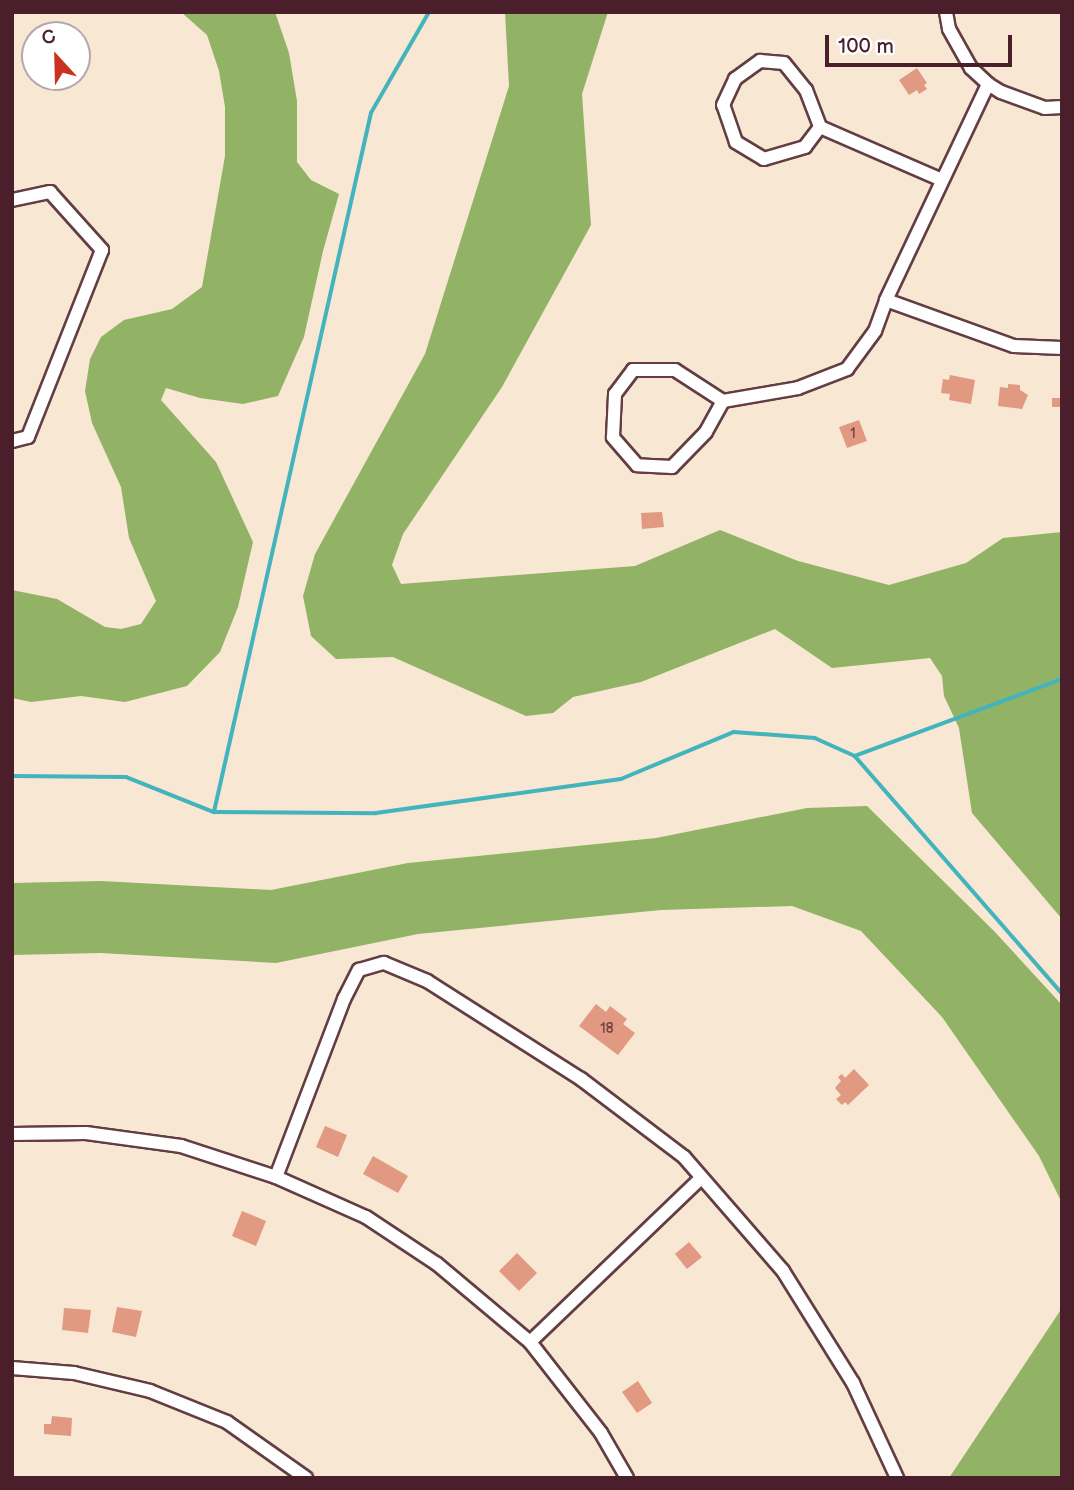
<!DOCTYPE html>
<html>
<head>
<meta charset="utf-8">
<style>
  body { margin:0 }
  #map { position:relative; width:1074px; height:1490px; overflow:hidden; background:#f7e7d3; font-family:"Balsamiq Sans",sans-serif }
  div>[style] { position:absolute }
  .forest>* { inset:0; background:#92b266 }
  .stream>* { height:3.5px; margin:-1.75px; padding:0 1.75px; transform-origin:1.75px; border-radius:1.75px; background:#43b3bc }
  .building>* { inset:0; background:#e19982 }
  .roads { filter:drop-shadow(2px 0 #643d44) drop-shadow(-2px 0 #643d44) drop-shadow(0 2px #643d44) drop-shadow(0 -2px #643d44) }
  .street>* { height:12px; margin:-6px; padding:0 6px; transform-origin:6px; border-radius:6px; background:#fff }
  span { translate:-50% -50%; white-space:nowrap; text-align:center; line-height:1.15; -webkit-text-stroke:7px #fff; paint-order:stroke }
  .number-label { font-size:14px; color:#703e41 }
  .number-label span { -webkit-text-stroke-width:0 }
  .frame { position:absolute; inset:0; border:14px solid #4a1f2b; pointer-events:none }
  .north { position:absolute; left:21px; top:21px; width:70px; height:70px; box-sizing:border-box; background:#fff; border:2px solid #b7a5aa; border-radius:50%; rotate:338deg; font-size:19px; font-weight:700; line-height:28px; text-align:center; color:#4a1f2b }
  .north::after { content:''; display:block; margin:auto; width:24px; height:32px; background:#c8321e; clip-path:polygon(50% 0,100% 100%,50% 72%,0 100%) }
  .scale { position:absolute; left:825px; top:35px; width:187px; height:32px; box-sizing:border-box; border:4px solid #4a1f2b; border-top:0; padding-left:9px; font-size:21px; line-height:24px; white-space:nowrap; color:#4a1f2b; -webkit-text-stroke:5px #fff; paint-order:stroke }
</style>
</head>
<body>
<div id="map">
  <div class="forest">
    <i style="clip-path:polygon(181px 12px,275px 12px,289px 53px,297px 101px,297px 162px,311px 180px,339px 194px,323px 251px,304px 337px,278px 396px,243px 404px,200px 398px,166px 388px,161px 400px,216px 462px,253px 542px,238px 607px,220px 652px,187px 686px,125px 702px,81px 696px,31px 702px,12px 698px,12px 590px,57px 599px,105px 627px,121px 629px,141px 624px,156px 601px,129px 538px,121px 487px,92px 423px,85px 391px,90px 359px,101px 337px,124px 320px,172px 309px,202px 287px,225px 156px,225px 107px,219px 71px,207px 35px)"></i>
    <i style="clip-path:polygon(505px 12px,608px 12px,582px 94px,591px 225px,502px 387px,403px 534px,392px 565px,401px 584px,635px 566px,720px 530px,798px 561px,889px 585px,966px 563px,1003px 538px,1062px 532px,1062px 919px,972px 813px,959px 728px,944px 696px,942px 676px,930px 658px,832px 668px,775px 629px,641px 682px,573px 697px,553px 713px,526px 716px,393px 657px,336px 659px,311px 636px,303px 596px,315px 554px,425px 354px,509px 86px)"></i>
    <i style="clip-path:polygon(867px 806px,994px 931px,1062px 1005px,1062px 1203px,1039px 1156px,942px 1017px,861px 931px,792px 906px,661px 910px,418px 934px,276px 963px,100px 953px,12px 955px,12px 883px,101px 881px,271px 890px,408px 863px,656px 838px,807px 808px)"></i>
    <i style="clip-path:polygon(1062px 1308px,1062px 1478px,949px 1478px)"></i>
  </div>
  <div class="stream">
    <i style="left:855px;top:756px;width:315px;rotate:48.9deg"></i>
    <i style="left:12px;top:776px;width:114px;rotate:0.5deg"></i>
    <i style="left:126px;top:777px;width:95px;rotate:21.7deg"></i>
    <i style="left:214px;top:812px;width:162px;rotate:0.4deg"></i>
    <i style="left:376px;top:813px;width:247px;rotate:-7.9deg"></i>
    <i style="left:621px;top:779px;width:122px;rotate:-22.6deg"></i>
    <i style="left:734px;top:732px;width:81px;rotate:4.2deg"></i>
    <i style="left:815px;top:738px;width:44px;rotate:24.2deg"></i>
    <i style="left:855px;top:756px;width:221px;rotate:-20.4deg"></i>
    <i style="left:214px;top:812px;width:716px;rotate:-77.34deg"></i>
    <i style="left:371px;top:113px;width:116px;rotate:-60.1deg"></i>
  </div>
  <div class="building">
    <i style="clip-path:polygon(917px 68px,927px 83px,924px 85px,927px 89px,919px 94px,917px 90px,909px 95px,899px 80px)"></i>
    <i style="clip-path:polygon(950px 375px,975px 380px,971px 404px,949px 400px,950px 394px,941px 393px,943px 379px,949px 380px)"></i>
    <i style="clip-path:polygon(1008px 384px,1020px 385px,1020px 390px,1028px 395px,1022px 409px,998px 406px,1000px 387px,1008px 388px)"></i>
    <i style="clip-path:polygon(1052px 398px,1062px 398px,1062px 407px,1052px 407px)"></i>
    <i style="clip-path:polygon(859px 420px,867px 441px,847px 448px,839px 427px)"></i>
    <i style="clip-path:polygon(662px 512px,664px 527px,642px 529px,641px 513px)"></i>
    <i style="clip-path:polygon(596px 1004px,606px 1012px,610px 1006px,627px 1019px,623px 1024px,635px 1033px,618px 1055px,579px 1026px)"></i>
    <i style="clip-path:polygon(854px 1069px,869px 1085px,848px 1105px,845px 1102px,842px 1105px,836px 1099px,841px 1095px,835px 1088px,841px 1081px,838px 1077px,842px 1074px,845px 1078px)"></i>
    <i style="clip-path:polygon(325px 1126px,347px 1135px,338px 1157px,316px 1147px)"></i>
    <i style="clip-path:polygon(373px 1156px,408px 1176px,398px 1193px,363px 1174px)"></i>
    <i style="clip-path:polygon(242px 1211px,266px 1221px,256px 1246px,232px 1236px)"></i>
    <i style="clip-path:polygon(689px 1242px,702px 1257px,687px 1269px,675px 1254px)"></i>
    <i style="clip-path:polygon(517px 1253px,537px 1273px,519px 1291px,499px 1271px)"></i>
    <i style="clip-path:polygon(117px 1307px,142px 1311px,136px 1337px,112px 1332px)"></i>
    <i style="clip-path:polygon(64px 1308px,91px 1310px,88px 1333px,62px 1330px)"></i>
    <i style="clip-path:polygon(638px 1381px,652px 1403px,637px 1413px,622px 1392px)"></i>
    <i style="clip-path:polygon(52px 1416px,72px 1418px,71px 1436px,44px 1434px,44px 1424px,51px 1424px)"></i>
  </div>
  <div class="roads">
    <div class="street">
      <i style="left:946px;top:12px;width:17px;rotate:80deg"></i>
      <i style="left:949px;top:29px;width:45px;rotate:60.6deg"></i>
      <i style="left:971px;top:68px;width:23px;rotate:43deg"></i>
      <i style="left:988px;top:84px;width:15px;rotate:32deg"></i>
      <i style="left:1001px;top:92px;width:47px;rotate:20deg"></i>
      <i style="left:1045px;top:108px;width:17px;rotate:-3deg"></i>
      <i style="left:820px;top:127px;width:25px;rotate:127deg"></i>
      <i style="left:805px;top:147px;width:43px;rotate:163.7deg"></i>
      <i style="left:764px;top:159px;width:33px;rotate:-149deg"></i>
      <i style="left:736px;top:142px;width:39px;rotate:-109deg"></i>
      <i style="left:723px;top:105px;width:29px;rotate:-65deg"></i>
      <i style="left:735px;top:79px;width:31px;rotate:-36deg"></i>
      <i style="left:760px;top:61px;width:24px;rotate:5deg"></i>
      <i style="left:784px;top:63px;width:35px;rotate:51deg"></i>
      <i style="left:806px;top:90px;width:40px;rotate:69deg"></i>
      <i style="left:820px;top:127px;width:133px;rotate:23.5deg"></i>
      <i style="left:12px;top:200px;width:39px;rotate:-12deg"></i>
      <i style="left:50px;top:192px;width:78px;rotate:48.1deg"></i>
      <i style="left:102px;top:250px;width:201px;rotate:111.6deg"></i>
      <i style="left:28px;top:437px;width:16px;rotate:166deg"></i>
      <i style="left:886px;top:300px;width:136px;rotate:19.8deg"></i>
      <i style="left:1014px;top:346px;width:48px;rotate:2.4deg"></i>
      <i style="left:723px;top:401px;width:35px;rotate:119deg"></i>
      <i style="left:706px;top:432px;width:49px;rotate:134.2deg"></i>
      <i style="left:672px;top:467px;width:35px;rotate:-177deg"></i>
      <i style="left:637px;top:465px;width:37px;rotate:-131deg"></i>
      <i style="left:613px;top:437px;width:43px;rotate:-87.3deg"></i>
      <i style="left:615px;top:394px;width:30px;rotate:-53deg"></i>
      <i style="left:633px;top:370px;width:42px"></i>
      <i style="left:675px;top:370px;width:57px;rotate:32.9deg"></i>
      <i style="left:723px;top:401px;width:76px;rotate:-9.8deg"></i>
      <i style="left:798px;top:388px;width:53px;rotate:-21.2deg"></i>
      <i style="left:847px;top:369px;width:47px;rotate:-53.6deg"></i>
      <i style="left:875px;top:331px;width:33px;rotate:-70deg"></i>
      <i style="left:886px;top:300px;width:239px;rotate:-64.7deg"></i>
      <i style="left:12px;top:1134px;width:74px;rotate:-0.8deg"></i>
      <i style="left:86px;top:1133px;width:96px;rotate:7.8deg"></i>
      <i style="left:181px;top:1146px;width:100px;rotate:18.1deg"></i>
      <i style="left:276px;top:1177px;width:98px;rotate:24deg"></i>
      <i style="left:366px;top:1217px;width:85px;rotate:33.5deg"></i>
      <i style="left:437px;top:1264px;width:121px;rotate:40deg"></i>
      <i style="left:530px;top:1342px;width:115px;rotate:52deg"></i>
      <i style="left:601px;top:1433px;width:52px;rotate:60deg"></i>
      <i style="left:276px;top:1177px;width:191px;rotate:-69.1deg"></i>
      <i style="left:344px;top:999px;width:33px;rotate:-63deg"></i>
      <i style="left:359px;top:970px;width:26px;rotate:-16deg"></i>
      <i style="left:384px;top:963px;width:47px;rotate:22.7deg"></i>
      <i style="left:427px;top:981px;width:183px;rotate:32.5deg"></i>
      <i style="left:581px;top:1079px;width:129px;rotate:37.1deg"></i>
      <i style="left:684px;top:1157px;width:151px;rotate:49deg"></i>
      <i style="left:783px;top:1271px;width:132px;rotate:58deg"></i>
      <i style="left:853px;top:1383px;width:105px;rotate:65.1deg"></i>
      <i style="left:530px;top:1342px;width:237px;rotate:-43.8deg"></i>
      <i style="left:12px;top:1368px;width:62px;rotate:4.6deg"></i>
      <i style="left:74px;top:1373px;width:78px;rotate:13.3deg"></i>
      <i style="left:150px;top:1391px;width:83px;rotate:21.9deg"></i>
      <i style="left:227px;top:1422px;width:97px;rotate:35.3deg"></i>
    </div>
  </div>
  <div class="number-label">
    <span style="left:853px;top:434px">1</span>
    <span style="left:607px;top:1029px">18</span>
  </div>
  <div class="frame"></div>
  <div class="north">С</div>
  <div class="scale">100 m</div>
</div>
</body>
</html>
